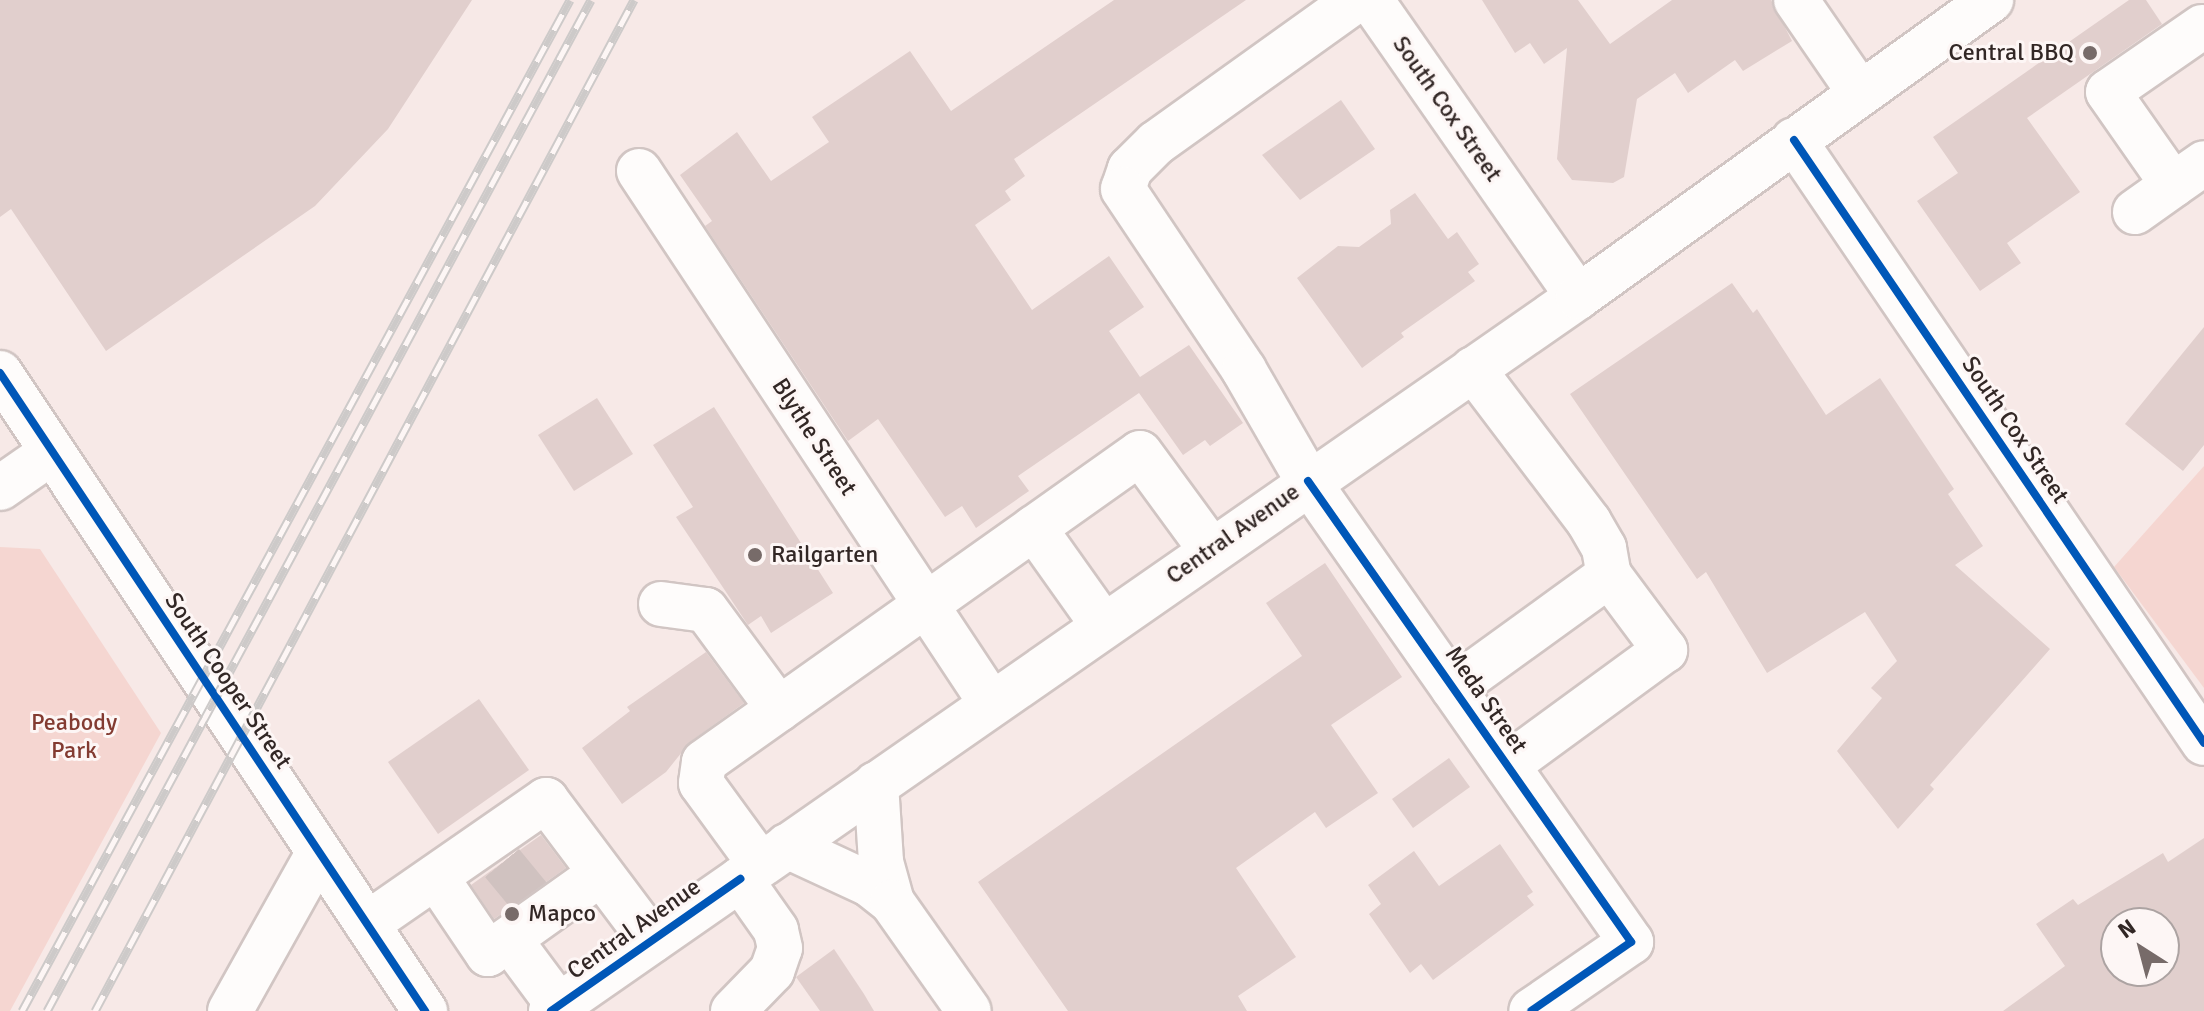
<!DOCTYPE html>
<html>
<head>
<meta charset="utf-8">
<style>
  body { margin:0 }
  #map { position:relative; width:2204px; height:1011px; overflow:hidden; background:#f7e9e7; font-family:Signika,sans-serif }
  div>[style] { position:absolute }
  .green>* { inset:0; background:#f5d6d1 }
  .building>* { inset:0; background:#e1cfcd }
  .minor-tunnel>* { height:44px; margin-top:-22px; transform-origin:0; background:repeating-linear-gradient(90deg,#d0c2c0 0 44px,transparent 0 66px) }
  .roads { filter:drop-shadow(2px 0 #d1c5c3) drop-shadow(-2px 0 #d1c5c3) drop-shadow(0 2px #d1c5c3) drop-shadow(0 -2px #d1c5c3) }
  .minor>* { height:44px; margin:-22px; padding:0 22px; transform-origin:22px; border-radius:22px; background:#fefcfb }
  .major>* { height:44px; margin:-22px; padding:0 22px; transform-origin:22px; border-radius:22px; background:#fefcfb }
  .rail>* { height:9px; margin-top:-4.5px; transform-origin:0; background:repeating-linear-gradient(90deg,#fdf6f5 0 18px,#cdcac9 0 36px); box-sizing:border-box; border-block:2px solid #cdcac9 }
  .cycleway>* { height:8px; margin:-4px; padding:0 4px; transform-origin:4px; border-radius:4px; background:#0057b8 }
  .dots>* { width:22px; height:22px; translate:-50% -50%; box-sizing:border-box; border:4px solid #fdf6f5; border-radius:50% }
  span { translate:-50% -50%; white-space:nowrap; text-align:center; line-height:1.15; -webkit-text-stroke:6px #fdf6f5; paint-order:stroke }
  .poi-label { font-size:24px; color:#322725 }
  .right { translate:-100% -50%; text-align:right }
  .left { translate:0 -50%; text-align:left }
  .street-label { font-size:24px; color:#322725 }
  .park-label { font-size:24px; color:#833b31 }
  .north { position:absolute; left:2100px; top:907px; width:80px; height:80px; box-sizing:border-box; background:#fdf6f5; border:2px solid #aca3a2; border-radius:50%; rotate:324deg; font-size:22px; font-weight:700; line-height:32px; text-align:center; color:#322725 }
  .north::after { content:''; display:block; margin:auto; width:28px; height:36px; background:#776b69; clip-path:polygon(50% 0,100% 100%,50% 72%,0 100%) }
</style>
</head>
<body>
<div id="map">
  <div class="green">
    <i style="clip-path:polygon(2204px 466px,2204px 688px,2114px 567px)"></i>
    <i style="clip-path:polygon(0 547px,40px 549px,161px 733px,10px 1011px,0 1011px)"></i>
  </div>
  <div class="building">
    <i style="clip-path:polygon(0 0,472px 0,388px 129px,315px 206px,106px 351px,11px 209px,0 217px)"></i>
    <i style="clip-path:polygon(1114px 0,1246px 0,1014px 159px,1025px 176px,1005px 191px,1011px 200px,975px 225px,1032px 310px,1109px 256px,1144px 307px,1109px 331px,1140px 377px,1189px 345px,1243px 423px,1210px 446px,1205px 440px,1183px 455px,1139px 393px,1018px 476px,1029px 491px,976px 528px,962px 506px,945px 517px,878px 419px,848px 441px,705px 226px,712px 221px,680px 175px,737px 132px,771px 181px,829px 142px,812px 117px,910px 51px,951px 111px)"></i>
    <i style="clip-path:polygon(1482px 0,1578px 0,1610px 44px,1672px 0,1771px 0,1792px 41px,1743px 71px,1735px 60px,1688px 93px,1675px 73px,1637px 99px,1624px 177px,1613px 183px,1572px 180px,1557px 159px,1567px 48px,1544px 64px,1530px 43px,1515px 53px)"></i>
    <i style="clip-path:polygon(2129px 0,2146px 0,2162px 24px,2027px 118px,2080px 192px,2007px 243px,2021px 263px,1980px 291px,1917px 201px,1958px 173px,1933px 137px)"></i>
    <i style="clip-path:polygon(1341px 100px,1375px 149px,1300px 200px,1262px 155px)"></i>
    <i style="clip-path:polygon(1415px 193px,1448px 239px,1457px 232px,1479px 264px,1468px 272px,1475px 281px,1401px 333px,1404px 337px,1362px 368px,1297px 278px,1338px 246px,1359px 247px,1391px 224px,1390px 210px)"></i>
    <i style="clip-path:polygon(1732px 283px,1753px 313px,1757px 309px,1826px 415px,1880px 378px,1954px 489px,1948px 494px,1983px 546px,1955px 565px,2050px 649px,1930px 785px,1934px 789px,1898px 829px,1837px 751px,1882px 698px,1871px 688px,1897px 661px,1865px 612px,1767px 673px,1706px 572px,1697px 579px,1570px 394px)"></i>
    <i style="clip-path:polygon(2204px 327px,2204px 445px,2183px 471px,2125px 424px)"></i>
    <i style="clip-path:polygon(597px 398px,633px 454px,574px 491px,538px 435px)"></i>
    <i style="clip-path:polygon(714px 407px,833px 593px,771px 633px,761px 616px,748px 625px,676px 517px,693px 507px,653px 445px)"></i>
    <i style="clip-path:polygon(1325px 563px,1402px 677px,1331px 725px,1378px 793px,1326px 828px,1315px 812px,1236px 868px,1296px 957px,1238px 996px,1247px 1011px,1068px 1011px,978px 882px,1302px 656px,1266px 603px)"></i>
    <i style="clip-path:polygon(706px 652px,744px 703px,690px 742px,666px 772px,622px 804px,582px 748px,630px 711px,627px 707px)"></i>
    <i style="clip-path:polygon(479px 699px,529px 770px,438px 834px,388px 762px)"></i>
    <i style="clip-path:polygon(1449px 758px,1470px 787px,1413px 828px,1392px 799px)"></i>
    <i style="clip-path:polygon(541px 835px,566px 868px,494px 919px,471px 885px)"></i>
    <i style="clip-path:polygon(evenodd,2204px 838px,2204px 1011px,2003px 1011px,2065px 966px,2036px 924px,2073px 899px,2078px 905px,2163px 853px,2168px 862px,2204px 838px,2116px 923px,2164px 923px,2164px 971px,2116px 971px,2116px 923px)"></i>
    <i style="clip-path:polygon(1500px 844px,1533px 892px,1527px 896px,1534px 905px,1433px 980px,1421px 964px,1410px 973px,1369px 914px,1381px 904px,1368px 885px,1414px 851px,1439px 886px)"></i>
    <i style="clip-path:polygon(834px 949px,864px 994px,874px 1011px,820px 1011px,796px 977px)"></i>
  </div>
  <div class="minor-tunnel">
    <i style="left:502px;top:863px;width:44px;rotate:50.5deg"></i>
  </div>
  <div class="roads">
    <div class="minor">
      <i style="left:1356px;top:0;width:246px;rotate:144.4deg"></i>
      <i style="left:1156px;top:143px;width:37px;rotate:135deg"></i>
      <i style="left:1130px;top:169px;width:21px;rotate:109deg"></i>
      <i style="left:1123px;top:189px;width:218px;rotate:56.2deg"></i>
      <i style="left:1244px;top:370px;width:128px;rotate:60deg"></i>
      <i style="left:1308px;top:481px;width:563px;rotate:54.98deg"></i>
      <i style="left:1631px;top:942px;width:121px;rotate:145.4deg"></i>
      <i style="left:1371px;top:0;width:362px;rotate:55.1deg"></i>
      <i style="left:1796px;top:0;width:113px;rotate:55.5deg"></i>
      <i style="left:2202px;top:27px;width:114px;rotate:145.3deg"></i>
      <i style="left:2108px;top:92px;width:113px;rotate:55deg"></i>
      <i style="left:2173px;top:185px;width:38px;rotate:-35deg"></i>
      <i style="left:1794px;top:140px;width:729px;rotate:55.79deg"></i>
      <i style="left:639px;top:171px;width:638px;rotate:56.51deg"></i>
      <i style="left:2135px;top:212px;width:47px;rotate:-35.4deg"></i>
      <i style="left:1473px;top:369px;width:192px;rotate:52.8deg"></i>
      <i style="left:1589px;top:522px;width:30px;rotate:60deg"></i>
      <i style="left:1604px;top:548px;width:27px;rotate:80deg"></i>
      <i style="left:0;top:488px;width:63px;rotate:-34.7deg"></i>
      <i style="left:1034px;top:528px;width:119px;rotate:54.6deg"></i>
      <i style="left:661px;top:604px;width:45px;rotate:7.6deg"></i>
      <i style="left:706px;top:610px;width:123px;rotate:53.6deg"></i>
      <i style="left:1453px;top:688px;width:193px;rotate:-35.9deg"></i>
      <i style="left:1609px;top:575px;width:94px;rotate:53.3deg"></i>
      <i style="left:1665px;top:650px;width:195px;rotate:143.8deg"></i>
      <i style="left:876px;top:784px;width:78px;rotate:86.3deg"></i>
      <i style="left:881px;top:862px;width:41px;rotate:74.6deg"></i>
      <i style="left:787px;top:846px;width:90px;rotate:24.9deg"></i>
      <i style="left:869px;top:884px;width:29px;rotate:38deg"></i>
      <i style="left:892px;top:902px;width:133px;rotate:54.8deg"></i>
      <i style="left:760px;top:864px;width:100px;rotate:-126.1deg"></i>
      <i style="left:701px;top:783px;width:21px;rotate:-82deg"></i>
      <i style="left:704px;top:762px;width:534px;rotate:-35.33deg"></i>
      <i style="left:1140px;top:453px;width:120px;rotate:53.8deg"></i>
      <i style="left:436px;top:877px;width:93px;rotate:56deg"></i>
      <i style="left:488px;top:954px;width:138px;rotate:-35.5deg"></i>
      <i style="left:367px;top:924px;width:218px;rotate:-34.7deg"></i>
      <i style="left:546px;top:800px;width:176px;rotate:53.1deg"></i>
      <i style="left:510px;top:940px;width:82px;rotate:53.4deg"></i>
      <i style="left:230px;top:1011px;width:182px;rotate:-60.8deg"></i>
      <i style="left:733px;top:1011px;width:56px;rotate:-45.7deg"></i>
      <i style="left:772px;top:971px;width:24px;rotate:-71deg"></i>
      <i style="left:780px;top:948px;width:18px;rotate:-103deg"></i>
      <i style="left:776px;top:930px;width:62px;rotate:-125.2deg"></i>
    </div>
    <div class="major">
      <i style="left:0;top:373px;width:767px;rotate:56.33deg"></i>
      <i style="left:551px;top:1011px;width:1251px;rotate:-34.81deg"></i>
      <i style="left:1578px;top:297px;width:509px;rotate:-35.72deg"></i>
    </div>
  </div>
  <div class="rail">
    <i style="left:22px;top:1011px;width:1150px;rotate:-61.54deg"></i>
    <i style="left:47px;top:1011px;width:1148px;rotate:-61.72deg"></i>
    <i style="left:95px;top:1011px;width:1146px;rotate:-61.94deg"></i>
  </div>
  <div class="cycleway">
    <i style="left:1794px;top:140px;width:729px;rotate:55.79deg"></i>
    <i style="left:0;top:373px;width:767px;rotate:56.33deg"></i>
    <i style="left:1308px;top:481px;width:563px;rotate:54.98deg"></i>
    <i style="left:1631px;top:942px;width:121px;rotate:145.4deg"></i>
    <i style="left:551px;top:1011px;width:231px;rotate:-34.9deg"></i>
  </div>
  <div class="dots">
    <i style="left:2090px;top:53px;background:#776b69"></i>
    <i style="left:755px;top:555px;background:#776b69"></i>
    <i style="left:512px;top:914px;background:#776b69"></i>
  </div>
  <div class="poi-label">
    <span class="right" style="left:2074px;top:53px">Central BBQ</span>
    <span class="left" style="left:771px;top:555px">Railgarten</span>
    <span class="left" style="left:528px;top:914px">Mapco</span>
  </div>
  <div class="street-label">
    <span style="left:1447px;top:109px;rotate:55deg">South Cox Street</span>
    <span style="left:2015px;top:430px;rotate:56deg">South Cox Street</span>
    <span style="left:814px;top:437px;rotate:57deg">Blythe Street</span>
    <span style="left:1233px;top:534px;rotate:-35deg">Central Avenue</span>
    <span style="left:228px;top:681px;rotate:56deg">South Cooper Street</span>
    <span style="left:1486px;top:700px;rotate:55deg">Meda Street</span>
    <span style="left:634px;top:929px;rotate:-35deg">Central Avenue</span>
  </div>
  <div class="park-label">
    <span style="left:74px;top:737px">Peabody<br>Park</span>
  </div>
  <div class="north">N</div>
</div>
</body>
</html>
